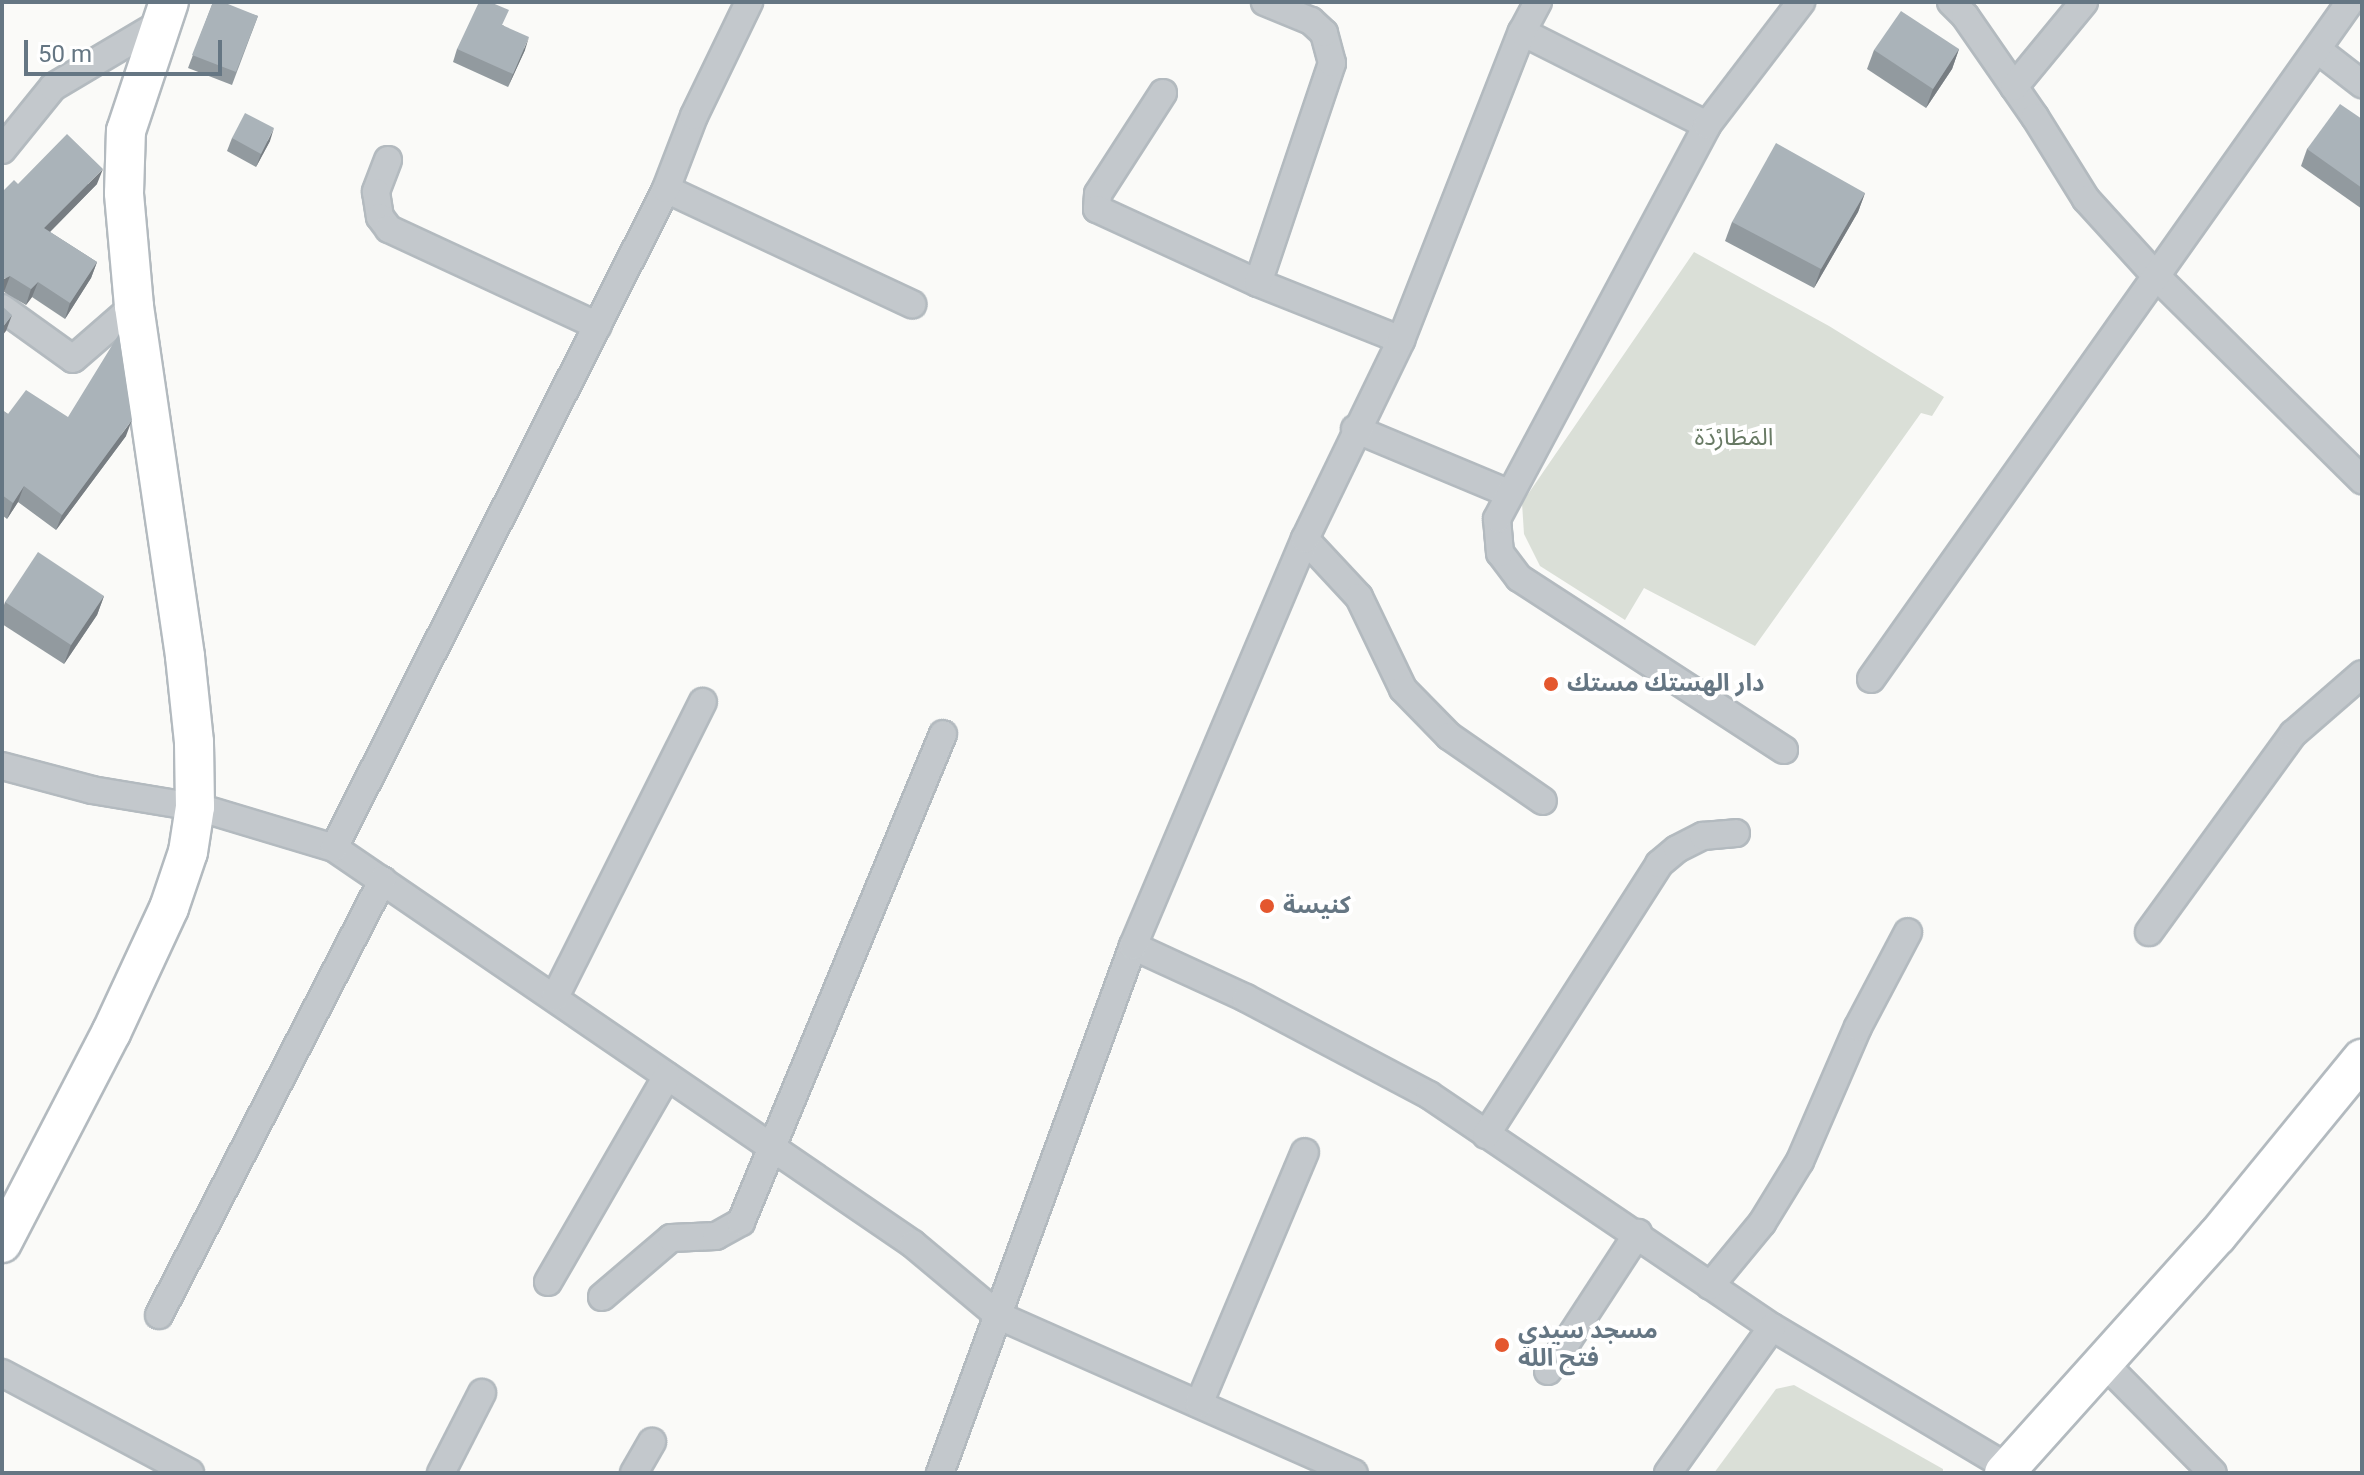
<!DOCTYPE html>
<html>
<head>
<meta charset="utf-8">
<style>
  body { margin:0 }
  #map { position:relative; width:2364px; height:1475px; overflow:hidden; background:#fafaf8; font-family:Roboto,"Noto Sans Arabic",sans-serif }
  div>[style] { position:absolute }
  .green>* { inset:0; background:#dadfd7 }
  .roads { filter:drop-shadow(2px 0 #b3babf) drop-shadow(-2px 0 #b3babf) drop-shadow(0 2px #b3babf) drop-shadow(0 -2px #b3babf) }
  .street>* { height:26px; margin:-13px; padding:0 13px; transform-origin:13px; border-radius:13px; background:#c3c8cc }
  .secondary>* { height:38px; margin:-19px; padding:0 19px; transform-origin:19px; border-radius:19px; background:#fff }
  .wall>* { inset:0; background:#929a9f }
  .shaded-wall>* { inset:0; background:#777d82 }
  .building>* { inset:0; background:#aab3b9 }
  .dots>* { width:22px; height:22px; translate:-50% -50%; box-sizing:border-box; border:4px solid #fff; border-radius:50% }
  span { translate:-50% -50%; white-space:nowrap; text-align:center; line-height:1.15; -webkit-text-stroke:8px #fff; paint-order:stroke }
  .park-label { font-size:24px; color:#687a64 }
  .poi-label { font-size:24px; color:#657683; font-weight:700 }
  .left { translate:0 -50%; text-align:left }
  .frame { position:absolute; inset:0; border:4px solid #657683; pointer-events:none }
  .scale { position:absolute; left:24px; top:40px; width:198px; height:36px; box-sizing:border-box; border:4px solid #657683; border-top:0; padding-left:10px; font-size:24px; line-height:28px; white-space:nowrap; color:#657683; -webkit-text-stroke:6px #fff; paint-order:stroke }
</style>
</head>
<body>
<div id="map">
  <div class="green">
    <i style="clip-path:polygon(1694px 252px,1829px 326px,1944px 397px,1932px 416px,1921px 413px,1755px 646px,1644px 588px,1625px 620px,1540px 566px,1524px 534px,1522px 503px)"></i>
    <i style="clip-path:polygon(1794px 1385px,1943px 1469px,1943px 1473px,1714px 1473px,1776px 1389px)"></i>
  </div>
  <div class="roads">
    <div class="street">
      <i style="left:1951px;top:2px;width:20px;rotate:45deg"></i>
      <i style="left:1965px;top:16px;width:123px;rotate:55.3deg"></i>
      <i style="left:2035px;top:117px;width:97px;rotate:58.1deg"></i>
      <i style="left:2086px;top:199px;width:105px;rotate:47.7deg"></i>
      <i style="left:2157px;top:277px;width:289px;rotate:44.7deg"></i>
      <i style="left:1522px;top:32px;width:207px;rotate:26.7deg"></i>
      <i style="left:2318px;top:50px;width:56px;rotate:37.7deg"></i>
      <i style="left:2014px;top:87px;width:110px;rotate:-50.5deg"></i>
      <i style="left:1163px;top:93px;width:120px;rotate:122.8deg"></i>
      <i style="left:1098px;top:194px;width:15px;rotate:94deg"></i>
      <i style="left:1097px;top:209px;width:177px;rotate:24.7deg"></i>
      <i style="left:1258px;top:283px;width:154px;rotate:21.7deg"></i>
      <i style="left:2px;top:150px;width:81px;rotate:-51deg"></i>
      <i style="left:53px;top:87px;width:126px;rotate:-30.7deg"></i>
      <i style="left:388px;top:160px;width:34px;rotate:111deg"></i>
      <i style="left:376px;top:192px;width:25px;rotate:81deg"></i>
      <i style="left:380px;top:217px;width:15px;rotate:53deg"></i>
      <i style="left:389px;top:229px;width:230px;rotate:24.9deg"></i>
      <i style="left:666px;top:189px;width:272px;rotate:25.1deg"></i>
      <i style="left:1258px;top:283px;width:232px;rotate:-71.4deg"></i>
      <i style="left:1332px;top:63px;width:31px;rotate:-105deg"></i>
      <i style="left:1324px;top:33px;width:18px;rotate:-137deg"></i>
      <i style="left:1311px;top:21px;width:50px;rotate:-157.6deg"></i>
      <i style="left:2px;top:308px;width:87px;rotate:35.7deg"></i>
      <i style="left:73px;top:359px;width:81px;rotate:-41deg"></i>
      <i style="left:1355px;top:429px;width:166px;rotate:22.7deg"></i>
      <i style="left:1305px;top:539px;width:79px;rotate:47deg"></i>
      <i style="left:1359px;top:597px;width:102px;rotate:64.4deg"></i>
      <i style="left:1403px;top:689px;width:66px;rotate:45.6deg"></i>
      <i style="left:1449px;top:736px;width:114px;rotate:34.7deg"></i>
      <i style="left:1871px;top:679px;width:829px;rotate:-54.72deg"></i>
      <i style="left:1784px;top:750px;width:316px;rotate:-147deg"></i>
      <i style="left:1519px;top:578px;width:31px;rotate:-127deg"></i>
      <i style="left:1500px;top:553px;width:34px;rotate:-95deg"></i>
      <i style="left:1497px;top:519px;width:446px;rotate:-61.9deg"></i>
      <i style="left:1707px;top:125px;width:155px;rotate:-52.6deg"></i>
      <i style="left:2px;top:766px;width:93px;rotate:14.9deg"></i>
      <i style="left:92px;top:790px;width:110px;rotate:9.4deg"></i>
      <i style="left:201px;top:808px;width:139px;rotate:16.7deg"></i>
      <i style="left:334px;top:848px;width:701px;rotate:34.37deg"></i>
      <i style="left:913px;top:1244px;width:112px;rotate:39.9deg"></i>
      <i style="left:999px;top:1316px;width:388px;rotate:23.9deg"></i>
      <i style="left:334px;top:848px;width:738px;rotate:-63.26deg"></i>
      <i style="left:666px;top:189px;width:78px;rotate:-69deg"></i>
      <i style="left:694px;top:116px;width:127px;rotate:-64.2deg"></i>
      <i style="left:2149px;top:932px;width:245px;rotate:-54deg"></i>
      <i style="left:2293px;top:734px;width:91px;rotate:-41deg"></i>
      <i style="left:1133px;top:946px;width:124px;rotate:24.7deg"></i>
      <i style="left:1246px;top:998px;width:207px;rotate:27.9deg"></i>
      <i style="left:1429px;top:1095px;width:414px;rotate:34.1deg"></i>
      <i style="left:1772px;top:1327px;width:285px;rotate:30.8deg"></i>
      <i style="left:555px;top:997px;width:330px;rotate:-63.4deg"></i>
      <i style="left:1486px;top:1135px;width:322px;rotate:-57.4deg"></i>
      <i style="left:1659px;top:864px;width:23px;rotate:-40deg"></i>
      <i style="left:1677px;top:849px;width:29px;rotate:-27deg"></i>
      <i style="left:1703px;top:836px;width:33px;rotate:-5deg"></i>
      <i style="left:548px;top:1282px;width:238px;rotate:-60deg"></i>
      <i style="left:1710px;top:1286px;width:82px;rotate:-50.5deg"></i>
      <i style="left:1762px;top:1223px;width:73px;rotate:-58.5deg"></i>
      <i style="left:1800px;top:1161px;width:146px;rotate:-66.6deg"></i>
      <i style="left:1858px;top:1027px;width:107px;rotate:-62.2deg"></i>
      <i style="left:602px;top:1297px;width:91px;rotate:-40.5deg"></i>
      <i style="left:671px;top:1238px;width:45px;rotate:-2.5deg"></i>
      <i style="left:716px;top:1236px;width:29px;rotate:-29deg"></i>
      <i style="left:741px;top:1222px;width:528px;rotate:-67.51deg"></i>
      <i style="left:159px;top:1315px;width:489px;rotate:-62.8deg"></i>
      <i style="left:2103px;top:1362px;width:156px;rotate:45.3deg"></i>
      <i style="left:1548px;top:1371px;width:165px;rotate:-56.9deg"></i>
      <i style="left:2px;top:1373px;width:213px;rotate:28deg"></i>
      <i style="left:1199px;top:1404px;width:273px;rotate:-67.2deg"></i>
      <i style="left:441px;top:1473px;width:90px;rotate:-62.9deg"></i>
      <i style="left:634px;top:1473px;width:36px;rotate:-60deg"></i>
      <i style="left:940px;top:1473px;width:561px;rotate:-69.89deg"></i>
      <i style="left:1133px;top:946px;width:442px;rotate:-67.1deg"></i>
      <i style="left:1305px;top:539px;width:221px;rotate:-64.2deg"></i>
      <i style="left:1401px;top:340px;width:331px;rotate:-68.6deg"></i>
      <i style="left:1522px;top:32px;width:34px;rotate:-62deg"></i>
      <i style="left:1668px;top:1473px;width:179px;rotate:-54.5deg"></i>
    </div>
    <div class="secondary">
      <i style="left:2px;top:1243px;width:237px;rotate:-62.6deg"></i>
      <i style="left:111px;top:1033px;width:138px;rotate:-65.1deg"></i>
      <i style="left:169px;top:908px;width:59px;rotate:-71.3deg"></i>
      <i style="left:188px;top:852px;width:46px;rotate:-81.2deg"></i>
      <i style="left:195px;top:807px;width:65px;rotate:-90.9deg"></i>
      <i style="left:194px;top:742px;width:86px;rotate:-96deg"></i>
      <i style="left:185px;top:656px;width:354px;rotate:-98.3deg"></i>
      <i style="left:134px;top:306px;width:113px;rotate:-95.1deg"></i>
      <i style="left:124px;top:193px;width:62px;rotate:-88.2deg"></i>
      <i style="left:126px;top:131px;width:136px;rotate:-71.6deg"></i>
      <i style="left:2004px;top:1473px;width:319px;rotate:-48.1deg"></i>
      <i style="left:2217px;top:1236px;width:229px;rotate:-50.7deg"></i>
    </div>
  </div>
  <div class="wall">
    <i style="clip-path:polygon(213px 2px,258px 16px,232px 85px,188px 68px)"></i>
    <i style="clip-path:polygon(503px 25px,525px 50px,508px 87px,453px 62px,457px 49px)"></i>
    <i style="clip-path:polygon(1959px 49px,1952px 69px,1926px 108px,1867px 69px,1874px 50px)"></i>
    <i style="clip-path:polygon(2362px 119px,2362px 209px,2301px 166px,2307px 149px)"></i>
    <i style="clip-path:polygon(232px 138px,270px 141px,256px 167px,227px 151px)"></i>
    <i style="clip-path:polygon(18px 184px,97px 184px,50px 232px,97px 262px,91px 278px,65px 319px,32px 297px,26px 305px,4px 292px)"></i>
    <i style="clip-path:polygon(1865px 193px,1858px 212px,1814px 288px,1725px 241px,1732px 222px)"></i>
    <i style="clip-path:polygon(2px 410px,8px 414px,68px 417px,126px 436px,56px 530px,18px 502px,7px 519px,2px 515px)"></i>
    <i style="clip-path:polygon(104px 596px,97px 615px,64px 664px,2px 624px,2px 611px,5px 602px)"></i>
  </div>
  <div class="shaded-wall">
    <i style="clip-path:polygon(529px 37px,525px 50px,508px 87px,513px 74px)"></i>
    <i style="clip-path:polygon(1959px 49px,1952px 69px,1926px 108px,1933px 89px)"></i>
    <i style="clip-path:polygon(274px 128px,270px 141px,256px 167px,261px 154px)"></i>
    <i style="clip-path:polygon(103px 169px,97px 184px,38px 244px,44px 228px)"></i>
    <i style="clip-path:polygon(1865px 193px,1858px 212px,1814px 288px,1821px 269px)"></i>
    <i style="clip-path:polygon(97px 262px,91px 278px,65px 319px,70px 303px)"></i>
    <i style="clip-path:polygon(10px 276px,4px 292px,2px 293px,2px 280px)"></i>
    <i style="clip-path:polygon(38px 282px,32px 297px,26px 305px,31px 289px)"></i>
    <i style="clip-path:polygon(12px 315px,6px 331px,2px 336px,2px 328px)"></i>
    <i style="clip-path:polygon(132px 420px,126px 436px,56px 530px,62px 515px)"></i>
    <i style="clip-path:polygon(24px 486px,18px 502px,7px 519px,13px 503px)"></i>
    <i style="clip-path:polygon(104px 596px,97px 615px,64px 664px,71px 645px)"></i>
  </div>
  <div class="building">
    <i style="clip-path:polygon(213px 2px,223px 2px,258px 16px,236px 72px,192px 55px)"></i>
    <i style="clip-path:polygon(479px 2px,490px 2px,509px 10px,502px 25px,529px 37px,513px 74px,457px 49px)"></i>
    <i style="clip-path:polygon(1901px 11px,1959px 49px,1933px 89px,1874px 50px)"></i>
    <i style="clip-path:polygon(2340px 104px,2362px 119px,2362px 188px,2307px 149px)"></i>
    <i style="clip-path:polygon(245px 113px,274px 128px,261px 154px,232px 138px)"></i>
    <i style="clip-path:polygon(67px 134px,103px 169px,44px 228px,97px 262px,70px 303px,38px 282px,31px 289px,10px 276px,2px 280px,2px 192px,14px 180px,18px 184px)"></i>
    <i style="clip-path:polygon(1776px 143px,1865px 193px,1821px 269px,1732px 222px)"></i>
    <i style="clip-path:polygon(2px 306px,12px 315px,2px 328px)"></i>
    <i style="clip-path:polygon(119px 334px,132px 420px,62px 515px,24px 486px,13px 503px,2px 495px,2px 410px,8px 414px,26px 390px,68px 417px)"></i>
    <i style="clip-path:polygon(38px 552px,104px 596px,71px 645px,5px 602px)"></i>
  </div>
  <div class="dots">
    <i style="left:1551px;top:684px;background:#e4572e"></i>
    <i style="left:1267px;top:906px;background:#e4572e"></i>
    <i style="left:1502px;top:1345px;background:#e4572e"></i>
  </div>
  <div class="park-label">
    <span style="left:1734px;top:438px">المَطَارْدَة</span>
  </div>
  <div class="poi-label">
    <span class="left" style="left:1567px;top:684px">دار الهستك مستك</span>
    <span class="left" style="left:1283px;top:906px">كنيسة</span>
    <span class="left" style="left:1518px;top:1345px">مسجد سيدي<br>فتح الله</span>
  </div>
  <div class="frame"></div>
  <div class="scale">50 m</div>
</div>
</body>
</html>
